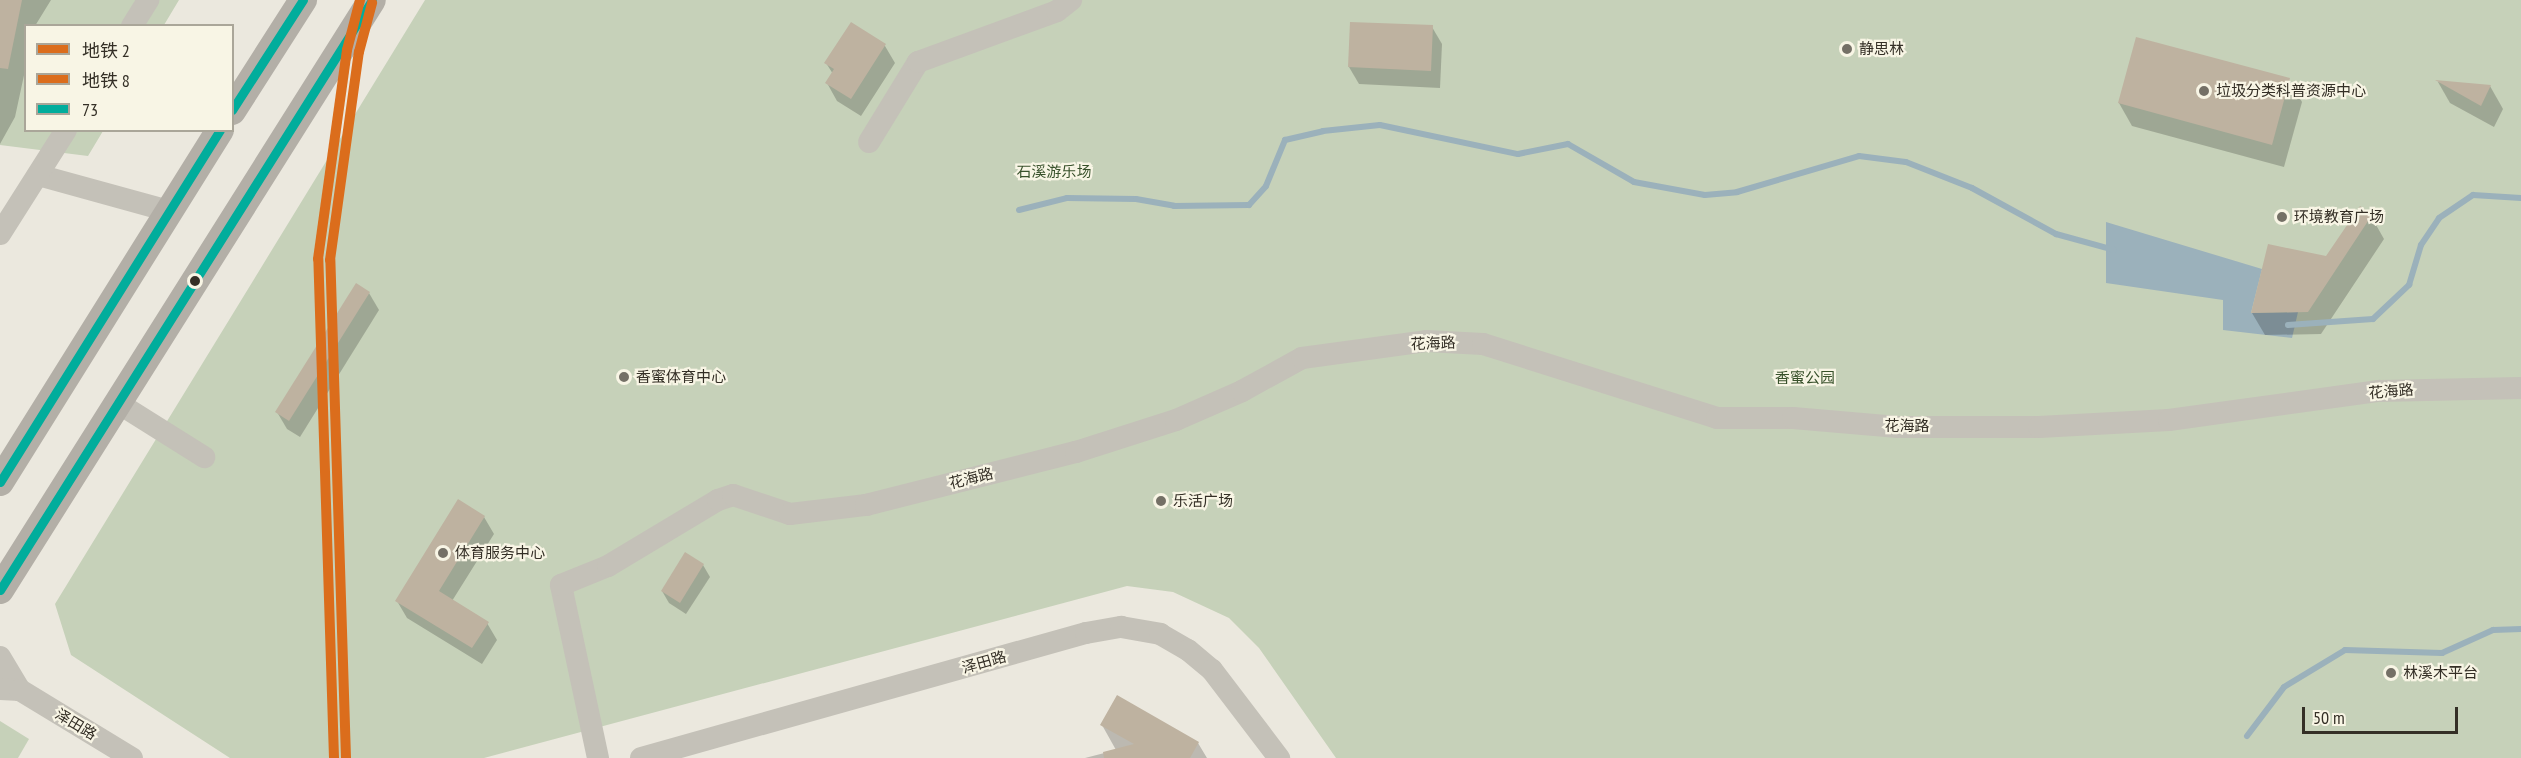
<!DOCTYPE html>
<html>
<head>
<meta charset="utf-8">
<style>
  body { margin:0 }
  #map { position:relative; width:2521px; height:758px; overflow:hidden; background:#ebe8de; font-family:"PT Sans Narrow","Noto Sans SC",sans-serif }
  div>[style] { position:absolute }
  .green>* { inset:0; background:#c6d1b9 }
  .water>* { inset:0; background:#9bb1bb }
  .shadow>* { inset:0; background:#0003 }
  .stream>* { height:6px; margin:-3px; padding:0 3px; transform-origin:3px; border-radius:3px; background:#9bb1bb }
  .building>* { inset:0; background:#beb2a0 }
  .minor>* { height:22px; margin:-11px; padding:0 11px; transform-origin:11px; border-radius:11px; background:#c4c1b8 }
  .major>* { height:28px; margin:-14px; padding:0 14px; transform-origin:14px; border-radius:14px; background:#b3afa7 }
  .bus-1>* { height:9px; margin:-4.5px; padding:0 4.5px; transform-origin:4.5px; border-radius:4.5px; background:#01ad9c }
  .metro-1>* { height:10px; margin:-5px; padding:0 5px; transform-origin:5px; border-radius:5px; background:#db6d1c }
  .metro-2>* { height:10px; margin:-5px; padding:0 5px; transform-origin:5px; border-radius:5px; background:#db6d1c }
  .dots>* { width:16px; height:16px; translate:-50% -50%; box-sizing:border-box; border:3px solid #f8f5e5; border-radius:50% }
  span { translate:-50% -50%; white-space:nowrap; text-align:center; line-height:1.15; -webkit-text-stroke:4.5px #f8f5e5; paint-order:stroke }
  .poi-label { font-size:15px; color:#342f26 }
  .left { translate:0 -50%; text-align:left }
  .park-label { font-size:15px; color:#38512b }
  .street-label { font-size:15px; color:#342f26 }
  .legend { position:absolute; left:24px; top:24px; width:210px; height:108px; box-sizing:border-box; background:#f8f5e5; border:2px solid #aaa699; margin:0; padding:8px 10px; list-style:none; font-size:18px; color:#342f26 }
  .legend li { display:flex; align-items:center; gap:12px; height:30px }
  .legend b { width:30px; border:2px solid #aaa699 }
  .scale { position:absolute; left:2302px; top:707px; width:156px; height:27px; box-sizing:border-box; border:3px solid #342f26; border-top:0; padding-left:8px; font-size:18px; line-height:21px; white-space:nowrap; color:#342f26; -webkit-text-stroke:4px #f8f5e5; paint-order:stroke }
</style>
</head>
<body>
<div id="map">
  <div class="green">
    <i style="clip-path:polygon(0 0,179px 0,164px 25px,26px 26px,26px 130px,103px 131px,88px 156px,0 145px)"></i>
    <i style="clip-path:polygon(425px 0,2521px 0,2521px 758px,1336px 758px,1259px 648px,1229px 618px,1173px 592px,1127px 586px,484px 758px,230px 758px,71px 655px,55px 604px)"></i>
    <i style="clip-path:polygon(0 721px,29px 739px,18px 758px,0 758px)"></i>
  </div>
  <div class="water">
    <i style="clip-path:polygon(2106px 222px,2262px 269px,2251px 313px,2298px 312px,2292px 338px,2223px 330px,2223px 300px,2106px 283px)"></i>
  </div>
  <div class="shadow">
    <i style="clip-path:polygon(0 0,51px 0,35px 26px,26px 26px,26px 66px,15px 117px,0 144px)"></i>
    <i style="clip-path:polygon(852px 24px,885px 46px,895px 63px,861px 116px,837px 101px,827px 83px,833px 74px,826px 63px)"></i>
    <i style="clip-path:polygon(1432px 27px,1442px 44px,1440px 88px,1359px 84px,1349px 67px)"></i>
    <i style="clip-path:polygon(2289px 80px,2302px 102px,2284px 167px,2132px 126px,2119px 103px)"></i>
    <i style="clip-path:polygon(2438px 82px,2490px 86px,2503px 109px,2494px 127px,2450px 103px)"></i>
    <i style="clip-path:polygon(2371px 216px,2384px 239px,2321px 334px,2265px 335px,2252px 313px,2269px 246px,2327px 258px)"></i>
    <i style="clip-path:polygon(369px 293px,379px 310px,300px 437px,287px 429px,277px 412px)"></i>
    <i style="clip-path:polygon(484px 517px,494px 534px,452px 601px,487px 623px,497px 640px,482px 664px,407px 618px,397px 601px)"></i>
    <i style="clip-path:polygon(703px 565px,710px 577px,686px 614px,669px 603px,662px 591px)"></i>
    <i style="clip-path:polygon(1102px 725px,1198px 743px,1207px 758px,1085px 758px,1116px 750px)"></i>
  </div>
  <div class="stream">
    <i style="left:1019px;top:210px;width:49px;rotate:-14deg"></i>
    <i style="left:1067px;top:198px;width:69px;rotate:0.8deg"></i>
    <i style="left:1136px;top:199px;width:39px;rotate:10deg"></i>
    <i style="left:1174px;top:206px;width:75px;rotate:-0.8deg"></i>
    <i style="left:1249px;top:205px;width:25px;rotate:-48deg"></i>
    <i style="left:1266px;top:186px;width:50px;rotate:-67.6deg"></i>
    <i style="left:1285px;top:140px;width:39px;rotate:-13deg"></i>
    <i style="left:1323px;top:131px;width:57px;rotate:-6deg"></i>
    <i style="left:1380px;top:125px;width:141px;rotate:11.9deg"></i>
    <i style="left:1518px;top:154px;width:51px;rotate:-11.3deg"></i>
    <i style="left:1568px;top:144px;width:76px;rotate:29.9deg"></i>
    <i style="left:1634px;top:182px;width:72px;rotate:10.4deg"></i>
    <i style="left:1705px;top:195px;width:32px;rotate:-5deg"></i>
    <i style="left:1737px;top:192px;width:127px;rotate:-16.4deg"></i>
    <i style="left:1859px;top:156px;width:47px;rotate:7.3deg"></i>
    <i style="left:1906px;top:162px;width:71px;rotate:21.5deg"></i>
    <i style="left:1972px;top:188px;width:96px;rotate:28.7deg"></i>
    <i style="left:2056px;top:234px;width:60px;rotate:15.4deg"></i>
    <i style="left:2288px;top:325px;width:85px;rotate:-4deg"></i>
    <i style="left:2373px;top:319px;width:50px;rotate:-43.4deg"></i>
    <i style="left:2409px;top:285px;width:42px;rotate:-73.3deg"></i>
    <i style="left:2421px;top:245px;width:32px;rotate:-56deg"></i>
    <i style="left:2439px;top:218px;width:41px;rotate:-34.1deg"></i>
    <i style="left:2473px;top:195px;width:48px;rotate:3.6deg"></i>
    <i style="left:2247px;top:736px;width:61px;rotate:-52.9deg"></i>
    <i style="left:2284px;top:687px;width:71px;rotate:-31.2deg"></i>
    <i style="left:2345px;top:650px;width:97px;rotate:1.8deg"></i>
    <i style="left:2442px;top:653px;width:56px;rotate:-24.3deg"></i>
    <i style="left:2493px;top:630px;width:28px;rotate:-2deg"></i>
  </div>
  <div class="building">
    <i style="clip-path:polygon(0 0,22px 0,8px 69px,0 68px)"></i>
    <i style="clip-path:polygon(851px 22px,886px 44px,851px 99px,825px 83px,834px 69px,824px 63px)"></i>
    <i style="clip-path:polygon(1350px 22px,1433px 25px,1431px 71px,1348px 67px)"></i>
    <i style="clip-path:polygon(2136px 37px,2290px 78px,2272px 145px,2118px 103px)"></i>
    <i style="clip-path:polygon(2435px 80px,2491px 85px,2481px 106px)"></i>
    <i style="clip-path:polygon(2360px 206px,2372px 215px,2308px 312px,2251px 313px,2268px 244px,2326px 256px)"></i>
    <i style="clip-path:polygon(356px 283px,370px 292px,289px 421px,275px 412px)"></i>
    <i style="clip-path:polygon(458px 499px,485px 516px,439px 591px,489px 622px,472px 648px,395px 601px)"></i>
    <i style="clip-path:polygon(685px 552px,704px 564px,680px 603px,661px 591px)"></i>
    <i style="clip-path:polygon(1117px 695px,1199px 742px,1190px 758px,1104px 758px,1103px 752px,1134px 744px,1100px 725px)"></i>
  </div>
  <div class="minor">
    <i style="left:132px;top:26px;width:31px;rotate:-58deg"></i>
    <i style="left:869px;top:142px;width:94px;rotate:-58.5deg"></i>
    <i style="left:918px;top:62px;width:148px;rotate:-20.1deg"></i>
    <i style="left:1057px;top:11px;width:18px;rotate:-38deg"></i>
    <i style="left:38px;top:175px;width:136px;rotate:15.4deg"></i>
    <i style="left:0;top:234px;width:123px;rotate:-57.6deg"></i>
    <i style="left:118px;top:403px;width:102px;rotate:32.1deg"></i>
    <i style="left:0;top:657px;width:39px;rotate:59deg"></i>
    <i style="left:0;top:689px;width:20px;rotate:3deg"></i>
    <i style="left:20px;top:690px;width:131px;rotate:31.3deg"></i>
    <i style="left:598px;top:758px;width:177px;rotate:-102.1deg"></i>
    <i style="left:561px;top:585px;width:51px;rotate:-22deg"></i>
    <i style="left:608px;top:566px;width:128px;rotate:-31deg"></i>
    <i style="left:718px;top:500px;width:16px;rotate:-18deg"></i>
    <i style="left:733px;top:495px;width:60px;rotate:18.4deg"></i>
    <i style="left:790px;top:514px;width:77px;rotate:-6.8deg"></i>
    <i style="left:866px;top:505px;width:217px;rotate:-14.2deg"></i>
    <i style="left:1076px;top:452px;width:105px;rotate:-17.7deg"></i>
    <i style="left:1176px;top:420px;width:72px;rotate:-23.7deg"></i>
    <i style="left:1242px;top:391px;width:68px;rotate:-28.8deg"></i>
    <i style="left:1302px;top:358px;width:125px;rotate:-7.8deg"></i>
    <i style="left:1426px;top:341px;width:57px;rotate:3deg"></i>
    <i style="left:1483px;top:344px;width:245px;rotate:17.5deg"></i>
    <i style="left:1717px;top:418px;width:76px"></i>
    <i style="left:1793px;top:418px;width:105px;rotate:4.9deg"></i>
    <i style="left:1898px;top:427px;width:141px"></i>
    <i style="left:2039px;top:427px;width:130px;rotate:-3.1deg"></i>
    <i style="left:2169px;top:420px;width:212px;rotate:-7.9deg"></i>
    <i style="left:2379px;top:391px;width:142px;rotate:-1.2deg"></i>
    <i style="left:641px;top:758px;width:462px;rotate:-15.7deg"></i>
    <i style="left:1086px;top:633px;width:36px;rotate:-10deg"></i>
    <i style="left:1121px;top:627px;width:40px;rotate:10deg"></i>
    <i style="left:1160px;top:634px;width:32px;rotate:30deg"></i>
    <i style="left:1188px;top:650px;width:31px;rotate:40deg"></i>
    <i style="left:1212px;top:670px;width:111px;rotate:52.7deg"></i>
  </div>
  <div class="major">
    <i style="left:232px;top:111px;width:132px;rotate:-57.4deg"></i>
    <i style="left:0;top:482px;width:415px;rotate:-58deg"></i>
    <i style="left:0;top:590px;width:697px;rotate:-57.77deg"></i>
  </div>
  <div class="bus-1">
    <i style="left:232px;top:110px;width:131px;rotate:-57.2deg"></i>
    <i style="left:0;top:482px;width:415px;rotate:-58deg"></i>
    <i style="left:0;top:590px;width:697px;rotate:-57.77deg"></i>
  </div>
  <div class="metro-1">
    <i style="left:334px;top:758px;width:499px;rotate:-91.8deg"></i>
    <i style="left:318px;top:259px;width:211px;rotate:-82.1deg"></i>
    <i style="left:347px;top:50px;width:52px;rotate:-75.4deg"></i>
  </div>
  <div class="metro-2">
    <i style="left:346px;top:758px;width:498px;rotate:-91.8deg"></i>
    <i style="left:330px;top:260px;width:210px;rotate:-82.1deg"></i>
    <i style="left:359px;top:52px;width:51px;rotate:-75.1deg"></i>
  </div>
  <div class="dots">
    <i style="left:1847px;top:49px;background:#747066"></i>
    <i style="left:2204px;top:91px;background:#747066"></i>
    <i style="left:2282px;top:217px;background:#747066"></i>
    <i style="left:195px;top:281px;background:#342f26"></i>
    <i style="left:624px;top:377px;background:#747066"></i>
    <i style="left:1161px;top:501px;background:#747066"></i>
    <i style="left:443px;top:553px;background:#747066"></i>
    <i style="left:2391px;top:673px;background:#747066"></i>
  </div>
  <div class="poi-label">
    <span class="left" style="left:1859px;top:49px">静思林</span>
    <span class="left" style="left:2216px;top:91px">垃圾分类科普资源中心</span>
    <span class="left" style="left:2294px;top:217px">环境教育广场</span>
    <span class="left" style="left:636px;top:377px">香蜜体育中心</span>
    <span class="left" style="left:1173px;top:501px">乐活广场</span>
    <span class="left" style="left:455px;top:553px">体育服务中心</span>
    <span class="left" style="left:2403px;top:673px">林溪木平台</span>
  </div>
  <div class="park-label">
    <span style="left:1054px;top:172px">石溪游乐场</span>
    <span style="left:1805px;top:378px">香蜜公园</span>
  </div>
  <div class="street-label">
    <span style="left:1433px;top:343px;rotate:-2deg">花海路</span>
    <span style="left:2391px;top:391px;rotate:-5deg">花海路</span>
    <span style="left:1907px;top:426px">花海路</span>
    <span style="left:971px;top:478px;rotate:-14deg">花海路</span>
    <span style="left:984px;top:662px;rotate:-16deg">泽田路</span>
    <span style="left:76px;top:724px;rotate:31deg">泽田路</span>
  </div>
  <ul class="legend">
  <li><b style="height:8px;background:#db6d1c"></b>地铁 2</li>
  <li><b style="height:8px;background:#db6d1c"></b>地铁 8</li>
  <li><b style="height:8px;background:#01ad9c"></b>73</li>
  </ul>
  <div class="scale">50 m</div>
</div>
</body>
</html>
